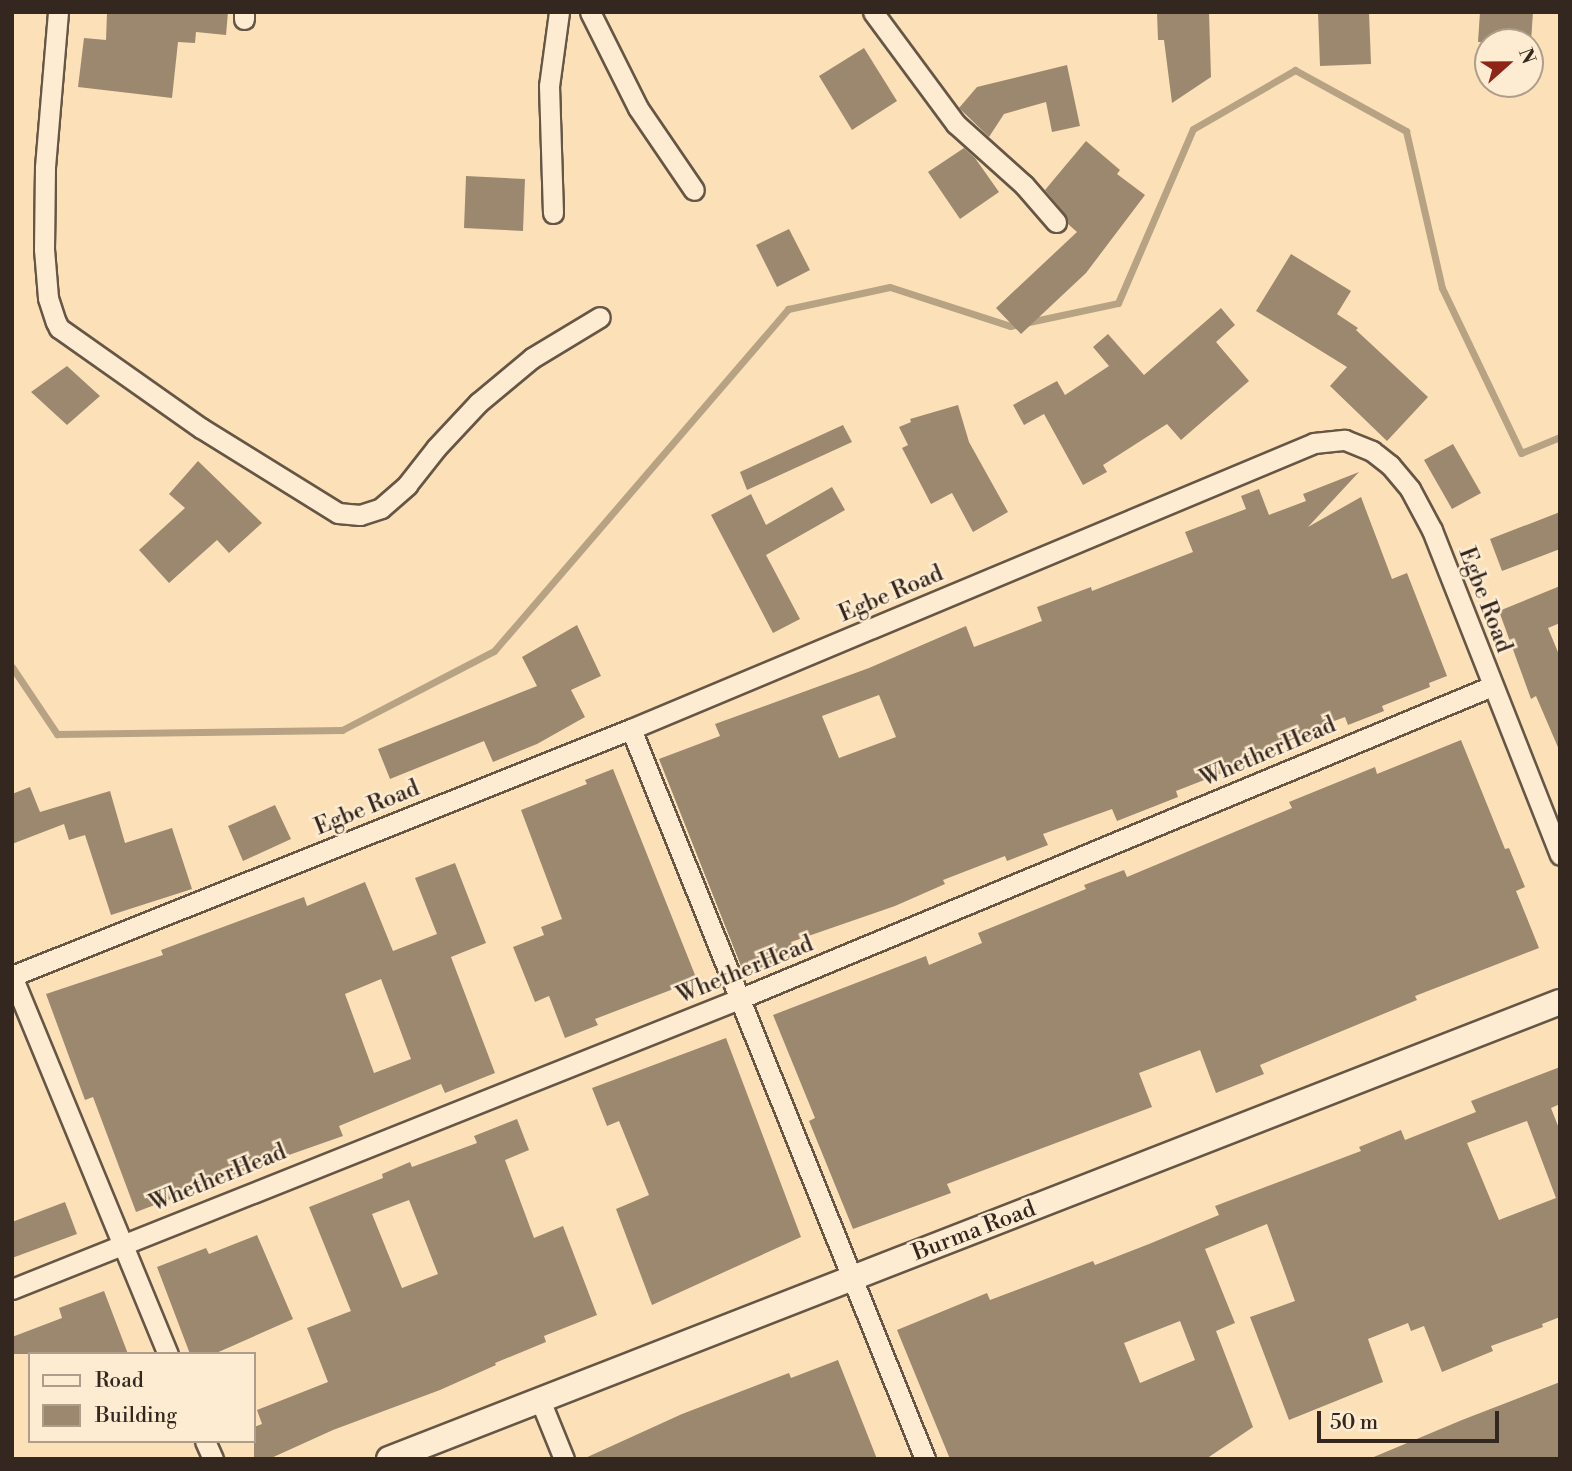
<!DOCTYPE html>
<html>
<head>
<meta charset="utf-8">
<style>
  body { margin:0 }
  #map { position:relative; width:1572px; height:1471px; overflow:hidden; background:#fce1b8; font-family:"Libre Bodoni",serif }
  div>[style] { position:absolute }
  .stream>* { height:7px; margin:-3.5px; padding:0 3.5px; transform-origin:3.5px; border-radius:3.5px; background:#b8a284 }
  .building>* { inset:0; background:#9c886f }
  .roads { filter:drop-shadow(2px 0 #665646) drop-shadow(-2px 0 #665646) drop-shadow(0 2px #665646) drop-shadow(0 -2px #665646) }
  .minor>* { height:19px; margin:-9.5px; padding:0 9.5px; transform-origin:9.5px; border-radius:9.5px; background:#fdecd1 }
  .tertiary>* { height:24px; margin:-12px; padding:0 12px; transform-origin:12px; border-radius:12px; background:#fdecd1 }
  span { translate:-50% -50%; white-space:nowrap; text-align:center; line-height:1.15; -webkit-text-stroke:5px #fdecd1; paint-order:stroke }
  .street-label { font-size:23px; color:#342720 }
  .frame { position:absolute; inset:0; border:14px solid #342720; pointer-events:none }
  .legend { position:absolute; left:28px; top:1352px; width:228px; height:91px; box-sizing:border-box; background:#fdecd1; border:2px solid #ad9d8a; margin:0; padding:9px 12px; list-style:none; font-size:21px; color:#342720 }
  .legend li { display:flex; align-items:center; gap:14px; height:35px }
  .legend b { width:35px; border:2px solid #ad9d8a }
  .north { position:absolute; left:1474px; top:28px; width:70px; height:70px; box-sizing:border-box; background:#fdecd1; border:2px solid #ad9d8a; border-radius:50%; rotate:69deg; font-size:19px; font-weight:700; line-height:28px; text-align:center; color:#342720 }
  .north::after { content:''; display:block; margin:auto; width:24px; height:32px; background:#8f2418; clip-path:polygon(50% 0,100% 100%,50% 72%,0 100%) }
  .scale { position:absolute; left:1317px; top:1411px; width:182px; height:32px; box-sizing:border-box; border:4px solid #342720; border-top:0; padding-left:9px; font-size:21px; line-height:24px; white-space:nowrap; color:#342720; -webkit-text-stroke:5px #fdecd1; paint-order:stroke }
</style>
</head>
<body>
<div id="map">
  <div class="stream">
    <i style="left:12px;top:667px;width:81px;rotate:56.1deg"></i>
    <i style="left:57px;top:734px;width:285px;rotate:-0.8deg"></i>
    <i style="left:342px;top:730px;width:171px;rotate:-27.5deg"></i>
    <i style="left:494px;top:651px;width:451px;rotate:-49.3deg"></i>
    <i style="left:788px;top:309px;width:104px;rotate:-12.2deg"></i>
    <i style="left:890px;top:287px;width:126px;rotate:18deg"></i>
    <i style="left:1010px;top:326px;width:110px;rotate:-12deg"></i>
    <i style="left:1118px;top:303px;width:189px;rotate:-66.7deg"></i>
    <i style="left:1193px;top:129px;width:118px;rotate:-30deg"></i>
    <i style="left:1295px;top:70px;width:127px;rotate:28.8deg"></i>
    <i style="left:1406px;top:131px;width:161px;rotate:77.1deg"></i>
    <i style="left:1442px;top:288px;width:183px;rotate:64.4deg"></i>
    <i style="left:1521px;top:453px;width:42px;rotate:-22.3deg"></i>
  </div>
  <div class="building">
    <i style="clip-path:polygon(107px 12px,228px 12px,226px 35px,196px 32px,195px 43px,178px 42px,172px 98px,78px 87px,84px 38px,106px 40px)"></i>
    <i style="clip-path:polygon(1157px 12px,1209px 12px,1211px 77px,1172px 103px,1164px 40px,1158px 40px)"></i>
    <i style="clip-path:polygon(1318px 12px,1369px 12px,1371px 64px,1320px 66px)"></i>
    <i style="clip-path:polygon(1480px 12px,1533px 12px,1531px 42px,1478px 42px)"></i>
    <i style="clip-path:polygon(864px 48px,897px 101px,852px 130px,819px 76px)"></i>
    <i style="clip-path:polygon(1067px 65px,1080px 126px,1052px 132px,1046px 102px,1004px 114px,989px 137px,959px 108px,977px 87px)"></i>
    <i style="clip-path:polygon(1086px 141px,1120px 170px,1117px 174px,1145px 195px,1086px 273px,1021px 334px,996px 308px,1077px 232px,1068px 224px,1065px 214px,1045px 190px)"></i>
    <i style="clip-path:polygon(964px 148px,975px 158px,999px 192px,960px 219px,928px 172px)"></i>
    <i style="clip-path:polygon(466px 176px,525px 179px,523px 231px,464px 228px)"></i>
    <i style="clip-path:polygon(789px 229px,810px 270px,777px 287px,756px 245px)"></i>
    <i style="clip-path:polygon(1291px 254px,1351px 291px,1337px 314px,1358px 328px,1356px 330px,1428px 397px,1387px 441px,1330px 386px,1347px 367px,1256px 311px)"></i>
    <i style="clip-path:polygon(1221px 308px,1235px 325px,1216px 342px,1249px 381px,1181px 440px,1167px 424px,1103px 465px,1107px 472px,1083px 485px,1044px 414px,1024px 425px,1013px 405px,1057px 381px,1065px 395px,1109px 366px,1093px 347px,1108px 334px,1144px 375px)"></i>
    <i style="clip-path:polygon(67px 366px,100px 396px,67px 425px,31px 392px)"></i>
    <i style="clip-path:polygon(958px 405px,969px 442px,1008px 512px,973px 532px,952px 493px,931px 504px,902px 448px,908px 445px,899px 427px,911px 422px,910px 419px)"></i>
    <i style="clip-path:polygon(843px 425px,852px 442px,747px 490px,740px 472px)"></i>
    <i style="clip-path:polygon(1453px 444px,1481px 493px,1452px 509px,1424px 460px)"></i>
    <i style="clip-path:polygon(198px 461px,262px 523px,229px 553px,217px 540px,169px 583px,139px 550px,185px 508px,169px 494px)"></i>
    <i style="clip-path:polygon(evenodd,1359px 472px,1308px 527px,1361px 497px,1392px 579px,1407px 573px,1447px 676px,1429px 683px,1430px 687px,1382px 706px,1384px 711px,1348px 725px,1345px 717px,1278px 742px,1281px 750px,1176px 791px,1178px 797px,1117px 821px,1112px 809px,1043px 834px,1048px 845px,1007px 861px,1005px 856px,943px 880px,945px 884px,895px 906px,791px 942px,797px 956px,745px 976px,659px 759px,720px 736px,715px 724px,869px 668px,966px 626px,974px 647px,1042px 621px,1037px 607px,1091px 587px,1092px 591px,1193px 552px,1185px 532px,1246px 509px,1241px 496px,1259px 489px,1269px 515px,1306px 501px,1303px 494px,1359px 472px,879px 695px,896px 737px,839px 758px,822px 716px,879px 695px)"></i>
    <i style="clip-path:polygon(832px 487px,845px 510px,766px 555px,800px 619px,773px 633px,711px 515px,751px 494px,766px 525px)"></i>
    <i style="clip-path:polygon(1560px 512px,1560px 549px,1502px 571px,1490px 539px)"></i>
    <i style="clip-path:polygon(1560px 586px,1560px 623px,1548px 628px,1560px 657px,1560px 752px,1536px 696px,1531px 699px,1499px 611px)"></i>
    <i style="clip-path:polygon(577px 625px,601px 676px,571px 690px,585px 717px,537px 744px,493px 762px,484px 741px,390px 779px,378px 749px,537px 686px,522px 657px)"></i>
    <i style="clip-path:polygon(1461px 740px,1505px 849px,1509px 848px,1525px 887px,1516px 891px,1539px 948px,1415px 996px,1417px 1000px,1260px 1065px,1264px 1074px,1216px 1093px,1200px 1050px,1139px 1073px,1152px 1107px,947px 1184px,951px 1193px,853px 1229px,809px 1121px,815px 1118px,773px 1015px,926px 956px,929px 965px,982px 943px,978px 933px,1086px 889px,1084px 885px,1124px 870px,1127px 877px,1292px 808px,1289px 802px,1375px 767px,1377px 774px)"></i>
    <i style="clip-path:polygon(613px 769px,697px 980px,595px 1019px,598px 1025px,565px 1038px,549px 996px,535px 1002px,513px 947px,544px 935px,541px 927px,562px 919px,521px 810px,587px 784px,585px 780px)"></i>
    <i style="clip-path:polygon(30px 787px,40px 812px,110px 791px,125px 843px,172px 828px,192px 889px,111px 915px,85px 835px,69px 840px,64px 824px,12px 844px,12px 794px)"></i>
    <i style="clip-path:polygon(275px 805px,291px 839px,243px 861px,228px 826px)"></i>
    <i style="clip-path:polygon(evenodd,455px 863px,486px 943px,451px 957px,495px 1073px,445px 1093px,441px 1084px,339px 1126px,343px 1136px,175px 1195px,176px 1197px,136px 1212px,93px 1097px,85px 1100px,46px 994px,163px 955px,161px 950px,304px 897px,307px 906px,365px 882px,393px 951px,437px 934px,415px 878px,455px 863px,381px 979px,411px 1059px,374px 1073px,345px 994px,381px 979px)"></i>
    <i style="clip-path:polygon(726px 1038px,801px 1237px,652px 1305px,616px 1209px,649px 1195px,619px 1121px,607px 1126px,592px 1088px)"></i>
    <i style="clip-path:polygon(evenodd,1560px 1067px,1560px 1104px,1551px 1108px,1560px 1131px,1560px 1317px,1542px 1324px,1543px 1327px,1491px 1346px,1493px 1351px,1442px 1372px,1424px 1326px,1411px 1331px,1408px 1323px,1368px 1339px,1383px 1382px,1289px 1420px,1250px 1317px,1295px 1301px,1267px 1224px,1205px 1249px,1235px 1323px,1216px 1331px,1253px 1427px,1206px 1459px,950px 1459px,897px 1330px,987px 1293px,990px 1300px,1093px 1261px,1095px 1265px,1149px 1244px,1219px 1215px,1215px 1206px,1361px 1151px,1359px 1147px,1401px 1130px,1405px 1140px,1476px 1112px,1471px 1101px,1560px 1067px,1527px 1121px,1556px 1198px,1499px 1220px,1467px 1143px,1527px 1121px,1560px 1067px,1180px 1321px,1195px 1360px,1140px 1383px,1124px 1343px,1180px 1321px)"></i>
    <i style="clip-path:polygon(evenodd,517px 1119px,529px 1150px,505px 1160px,534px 1238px,563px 1226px,597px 1315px,544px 1336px,546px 1342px,495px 1363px,496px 1365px,440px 1390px,333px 1430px,269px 1459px,254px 1459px,254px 1427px,262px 1424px,257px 1410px,328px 1382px,307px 1328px,351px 1311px,309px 1207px,383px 1178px,382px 1174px,410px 1162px,412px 1167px,477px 1143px,474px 1136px,517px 1119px,409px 1200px,438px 1274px,402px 1288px,372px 1214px,409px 1200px)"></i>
    <i style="clip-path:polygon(65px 1202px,77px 1234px,12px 1258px,12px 1222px)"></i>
    <i style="clip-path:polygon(257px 1235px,293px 1319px,214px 1354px,190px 1354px,157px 1267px,206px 1248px,209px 1254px)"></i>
    <i style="clip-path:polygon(104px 1291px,128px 1354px,12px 1354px,12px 1337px,62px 1318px,59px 1308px)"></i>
    <i style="clip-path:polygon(838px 1360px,877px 1459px,583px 1459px,682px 1414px,789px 1373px,791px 1378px)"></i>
    <i style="clip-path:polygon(1560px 1382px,1560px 1459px,1369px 1459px,1462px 1420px)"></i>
  </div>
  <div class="roads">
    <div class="minor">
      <i style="left:58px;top:12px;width:157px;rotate:94.8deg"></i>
      <i style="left:45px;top:168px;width:81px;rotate:90.7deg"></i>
      <i style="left:44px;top:249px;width:49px;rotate:85.3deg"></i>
      <i style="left:48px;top:298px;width:25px;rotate:72deg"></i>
      <i style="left:56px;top:322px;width:7px;rotate:63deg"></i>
      <i style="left:59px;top:328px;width:174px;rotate:35.2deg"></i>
      <i style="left:201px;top:428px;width:161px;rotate:31.8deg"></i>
      <i style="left:338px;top:513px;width:22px;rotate:5deg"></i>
      <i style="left:360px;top:515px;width:22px;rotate:-18deg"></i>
      <i style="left:381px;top:508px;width:35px;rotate:-41deg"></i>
      <i style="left:407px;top:485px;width:47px;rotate:-51.9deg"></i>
      <i style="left:436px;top:448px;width:62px;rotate:-47deg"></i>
      <i style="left:478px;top:403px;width:70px;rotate:-39.8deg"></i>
      <i style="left:532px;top:358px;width:79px;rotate:-31.1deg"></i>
      <i style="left:590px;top:12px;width:107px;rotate:63.4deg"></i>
      <i style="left:638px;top:108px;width:99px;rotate:55.7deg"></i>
      <i style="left:873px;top:12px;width:139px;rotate:53.5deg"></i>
      <i style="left:956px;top:124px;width:91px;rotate:41.9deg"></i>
      <i style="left:1024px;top:185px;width:49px;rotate:49.1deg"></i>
      <i style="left:244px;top:19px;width:7px;rotate:-90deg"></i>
      <i style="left:553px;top:213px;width:127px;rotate:-91.8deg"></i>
      <i style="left:549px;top:86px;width:75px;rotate:-82.3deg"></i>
      <i style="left:631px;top:729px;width:787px;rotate:68.06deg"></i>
      <i style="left:12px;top:976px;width:666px;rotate:-21.75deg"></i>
      <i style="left:631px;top:729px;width:740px;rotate:-22.72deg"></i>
      <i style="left:1314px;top:443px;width:31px;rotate:-6deg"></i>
      <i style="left:1345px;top:440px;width:29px;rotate:22deg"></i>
      <i style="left:1372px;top:451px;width:23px;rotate:38deg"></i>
      <i style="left:1390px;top:465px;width:31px;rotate:50deg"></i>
      <i style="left:1410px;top:489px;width:47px;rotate:61.8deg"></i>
      <i style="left:1432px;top:530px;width:349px;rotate:68.5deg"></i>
      <i style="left:12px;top:976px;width:409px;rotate:67.6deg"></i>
      <i style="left:12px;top:1289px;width:783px;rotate:-21.75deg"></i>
      <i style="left:739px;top:999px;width:815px;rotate:-22.57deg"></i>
      <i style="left:540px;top:1400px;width:64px;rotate:67.9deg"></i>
      <i style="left:205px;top:1441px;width:20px;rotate:66deg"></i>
    </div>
    <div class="tertiary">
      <i style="left:389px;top:1459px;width:1257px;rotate:-21.32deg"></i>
    </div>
  </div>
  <div class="street-label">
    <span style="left:891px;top:594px;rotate:-23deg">Egbe Road</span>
    <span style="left:1485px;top:600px;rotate:69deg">Egbe Road</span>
    <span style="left:1268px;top:752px;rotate:-23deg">WhetherHead</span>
    <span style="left:367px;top:808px;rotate:-22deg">Egbe Road</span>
    <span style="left:745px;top:970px;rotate:-22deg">WhetherHead</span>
    <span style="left:218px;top:1178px;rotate:-22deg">WhetherHead</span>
    <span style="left:974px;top:1231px;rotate:-21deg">Burma Road</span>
  </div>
  <div class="frame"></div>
  <ul class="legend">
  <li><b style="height:9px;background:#fdecd1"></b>Road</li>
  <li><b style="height:19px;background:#9c886f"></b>Building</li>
  </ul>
  <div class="north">N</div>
  <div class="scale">50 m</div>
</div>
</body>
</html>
